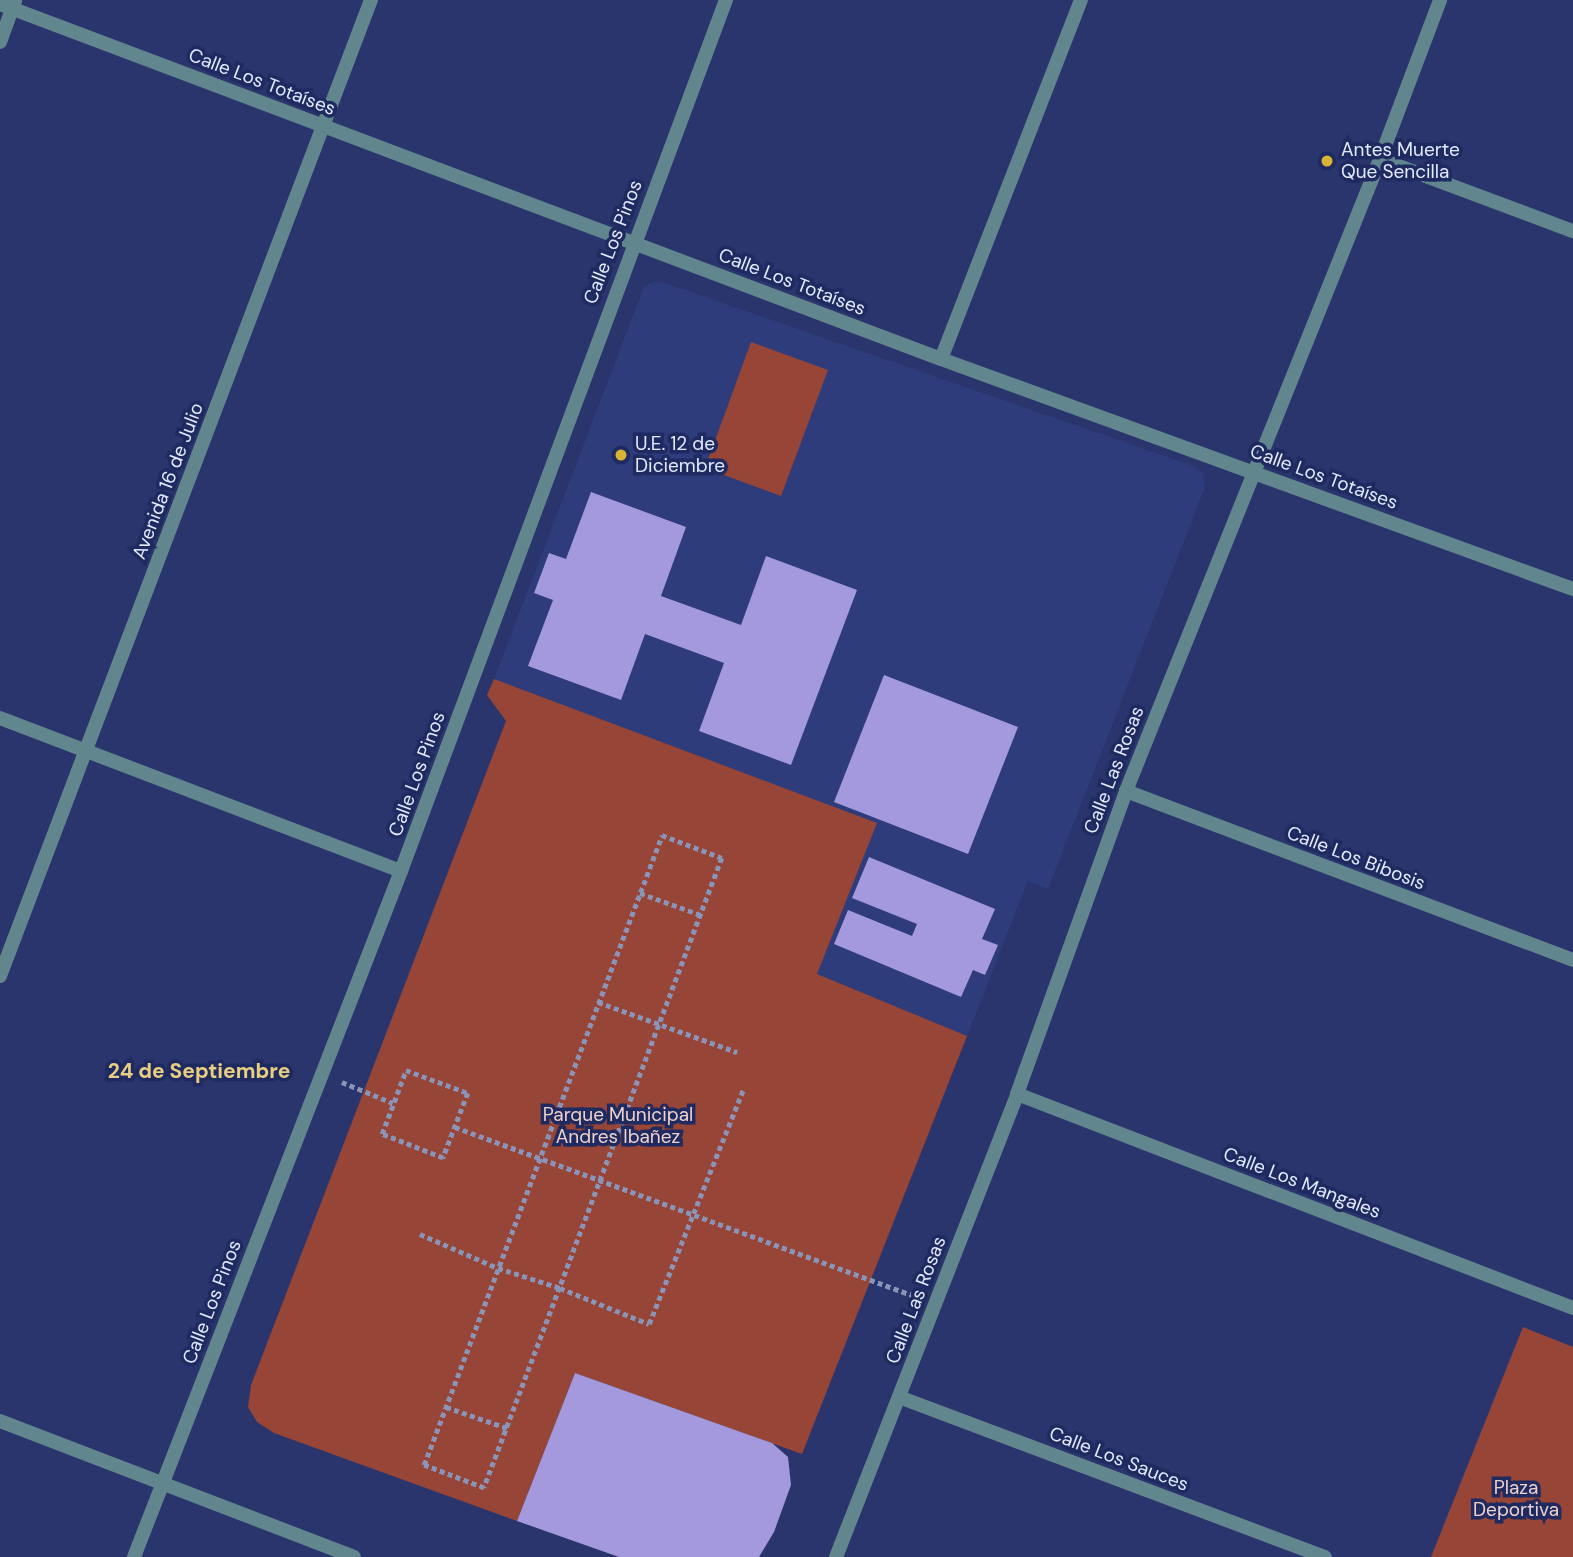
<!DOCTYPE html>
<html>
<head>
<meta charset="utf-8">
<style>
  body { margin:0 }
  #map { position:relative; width:1573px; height:1557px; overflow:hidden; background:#29356c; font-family:"DM Sans",sans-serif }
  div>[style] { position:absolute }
  .built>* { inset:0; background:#2f3c7b }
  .green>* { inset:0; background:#974537 }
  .building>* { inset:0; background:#a499dc }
  .path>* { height:4.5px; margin-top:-2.25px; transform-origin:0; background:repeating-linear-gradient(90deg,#8a93b8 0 5px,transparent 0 8.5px) }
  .minor>* { height:14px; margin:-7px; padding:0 7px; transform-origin:7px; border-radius:7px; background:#61868e }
  .dots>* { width:19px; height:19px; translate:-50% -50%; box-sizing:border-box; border:4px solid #1f2a60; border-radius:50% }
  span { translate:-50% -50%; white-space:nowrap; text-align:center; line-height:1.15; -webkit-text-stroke:7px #1f2a60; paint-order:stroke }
  .street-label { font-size:19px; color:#e3eafe }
  .poi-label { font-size:19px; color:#e3eafe }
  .left { translate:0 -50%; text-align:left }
  .park-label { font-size:19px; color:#edd2cc }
  .neighbourhood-label { font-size:21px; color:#e7ce81; font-weight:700 }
</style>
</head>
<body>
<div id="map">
  <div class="built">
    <i style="clip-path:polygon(653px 281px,665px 283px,1191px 465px,1203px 473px,1205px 487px,1048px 889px,1028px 881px,967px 1036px,817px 974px,876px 823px,494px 679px,644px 287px)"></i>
  </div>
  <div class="green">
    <i style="clip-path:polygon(751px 342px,828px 370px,781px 496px,705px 468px)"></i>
    <i style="clip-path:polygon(494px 679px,877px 823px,817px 974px,967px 1036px,802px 1454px,575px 1373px,517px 1521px,274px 1433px,257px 1422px,248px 1407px,251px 1385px,506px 721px,487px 695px)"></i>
    <i style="clip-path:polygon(1523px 1327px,1573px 1347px,1573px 1557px,1431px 1557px)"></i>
  </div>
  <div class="building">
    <i style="clip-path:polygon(591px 492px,686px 527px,661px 596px,741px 625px,766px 556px,857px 590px,791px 765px,699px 731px,724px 663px,645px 634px,621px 700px,528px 666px,553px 600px,534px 593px,549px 553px,566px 559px)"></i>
    <i style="clip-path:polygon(884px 675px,1018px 727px,968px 854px,834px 802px)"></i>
    <i style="clip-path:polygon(869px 857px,995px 909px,982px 939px,998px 945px,985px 975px,973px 970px,961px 997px,834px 944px,848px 910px,912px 936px,917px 924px,852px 898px)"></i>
    <i style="clip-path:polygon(575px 1373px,772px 1443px,788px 1457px,791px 1485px,774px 1532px,759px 1557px,619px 1557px,517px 1521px)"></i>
  </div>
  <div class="path">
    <i style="left:662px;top:835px;width:64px;rotate:21deg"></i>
    <i style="left:722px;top:858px;width:673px;rotate:110.7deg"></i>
    <i style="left:484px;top:1488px;width:64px;rotate:-159deg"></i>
    <i style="left:424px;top:1465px;width:673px;rotate:-69.3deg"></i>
    <i style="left:640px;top:893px;width:65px;rotate:19.8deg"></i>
    <i style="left:598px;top:1002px;width:148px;rotate:19.8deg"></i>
    <i style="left:406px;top:1070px;width:66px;rotate:20.4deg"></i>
    <i style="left:468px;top:1093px;width:70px;rotate:111deg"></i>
    <i style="left:443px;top:1158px;width:66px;rotate:-158.5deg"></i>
    <i style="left:382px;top:1134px;width:68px;rotate:-69.4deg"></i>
    <i style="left:342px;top:1082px;width:55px;rotate:22.4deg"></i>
    <i style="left:455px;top:1127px;width:490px;rotate:20.2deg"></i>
    <i style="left:420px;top:1234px;width:85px;rotate:23.6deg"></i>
    <i style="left:498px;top:1268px;width:65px;rotate:17.9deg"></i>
    <i style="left:560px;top:1288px;width:96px;rotate:22deg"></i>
    <i style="left:649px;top:1324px;width:254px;rotate:-68.1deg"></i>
    <i style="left:446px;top:1407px;width:65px;rotate:19deg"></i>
  </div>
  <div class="minor">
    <i style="left:0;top:4px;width:1006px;rotate:20.67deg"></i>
    <i style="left:941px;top:359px;width:673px;rotate:20deg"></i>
    <i style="left:0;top:42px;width:44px;rotate:-69.9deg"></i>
    <i style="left:1380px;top:159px;width:206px;rotate:20.5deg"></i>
    <i style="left:941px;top:359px;width:385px;rotate:-68.7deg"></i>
    <i style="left:0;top:718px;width:429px;rotate:20.9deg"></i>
    <i style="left:1126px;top:791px;width:478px;rotate:20.7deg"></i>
    <i style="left:0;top:976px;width:1044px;rotate:-69.19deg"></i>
    <i style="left:1017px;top:1094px;width:596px;rotate:21.05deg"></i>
    <i style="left:899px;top:1397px;width:455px;rotate:20.6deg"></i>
    <i style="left:0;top:1421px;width:379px;rotate:21deg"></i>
    <i style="left:134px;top:1557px;width:736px;rotate:-68.73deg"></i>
    <i style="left:401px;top:871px;width:930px;rotate:-69.54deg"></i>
    <i style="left:836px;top:1557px;width:497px;rotate:-68.6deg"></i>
    <i style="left:1017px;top:1094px;width:322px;rotate:-70.2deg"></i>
    <i style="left:1126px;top:791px;width:681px;rotate:-68.1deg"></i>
    <i style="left:1380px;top:159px;width:170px;rotate:-69.3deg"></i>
  </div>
  <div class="dots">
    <i style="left:1327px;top:161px;background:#d9b334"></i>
    <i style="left:621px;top:455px;background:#d9b334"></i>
  </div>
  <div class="street-label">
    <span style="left:262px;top:82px;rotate:21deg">Calle Los Totaíses</span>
    <span style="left:613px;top:242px;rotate:-69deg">Calle Los Pinos</span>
    <span style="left:792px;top:282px;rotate:21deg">Calle Los Totaíses</span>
    <span style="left:1324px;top:477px;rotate:20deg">Calle Los Totaíses</span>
    <span style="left:168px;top:481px;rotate:-69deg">Avenida 16 de Julio</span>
    <span style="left:1114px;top:770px;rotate:-69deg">Calle Las Rosas</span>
    <span style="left:417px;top:774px;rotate:-70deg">Calle Los Pinos</span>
    <span style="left:1356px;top:858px;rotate:21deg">Calle Los Bibosis</span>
    <span style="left:1302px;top:1183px;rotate:21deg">Calle Los Mangales</span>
    <span style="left:916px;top:1300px;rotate:-69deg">Calle Las Rosas</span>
    <span style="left:212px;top:1302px;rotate:-69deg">Calle Los Pinos</span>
    <span style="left:1119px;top:1459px;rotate:21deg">Calle Los Sauces</span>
  </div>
  <div class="poi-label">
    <span class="left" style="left:1341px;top:161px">Antes Muerte<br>Que Sencilla</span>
    <span class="left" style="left:635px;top:455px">U.E. 12 de<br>Diciembre</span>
  </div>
  <div class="park-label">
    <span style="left:618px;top:1126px">Parque Municipal<br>Andres Ibañez</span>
    <span style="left:1516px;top:1499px">Plaza<br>Deportiva</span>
  </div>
  <div class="neighbourhood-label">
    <span style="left:199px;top:1071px">24 de Septiembre</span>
  </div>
</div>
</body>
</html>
